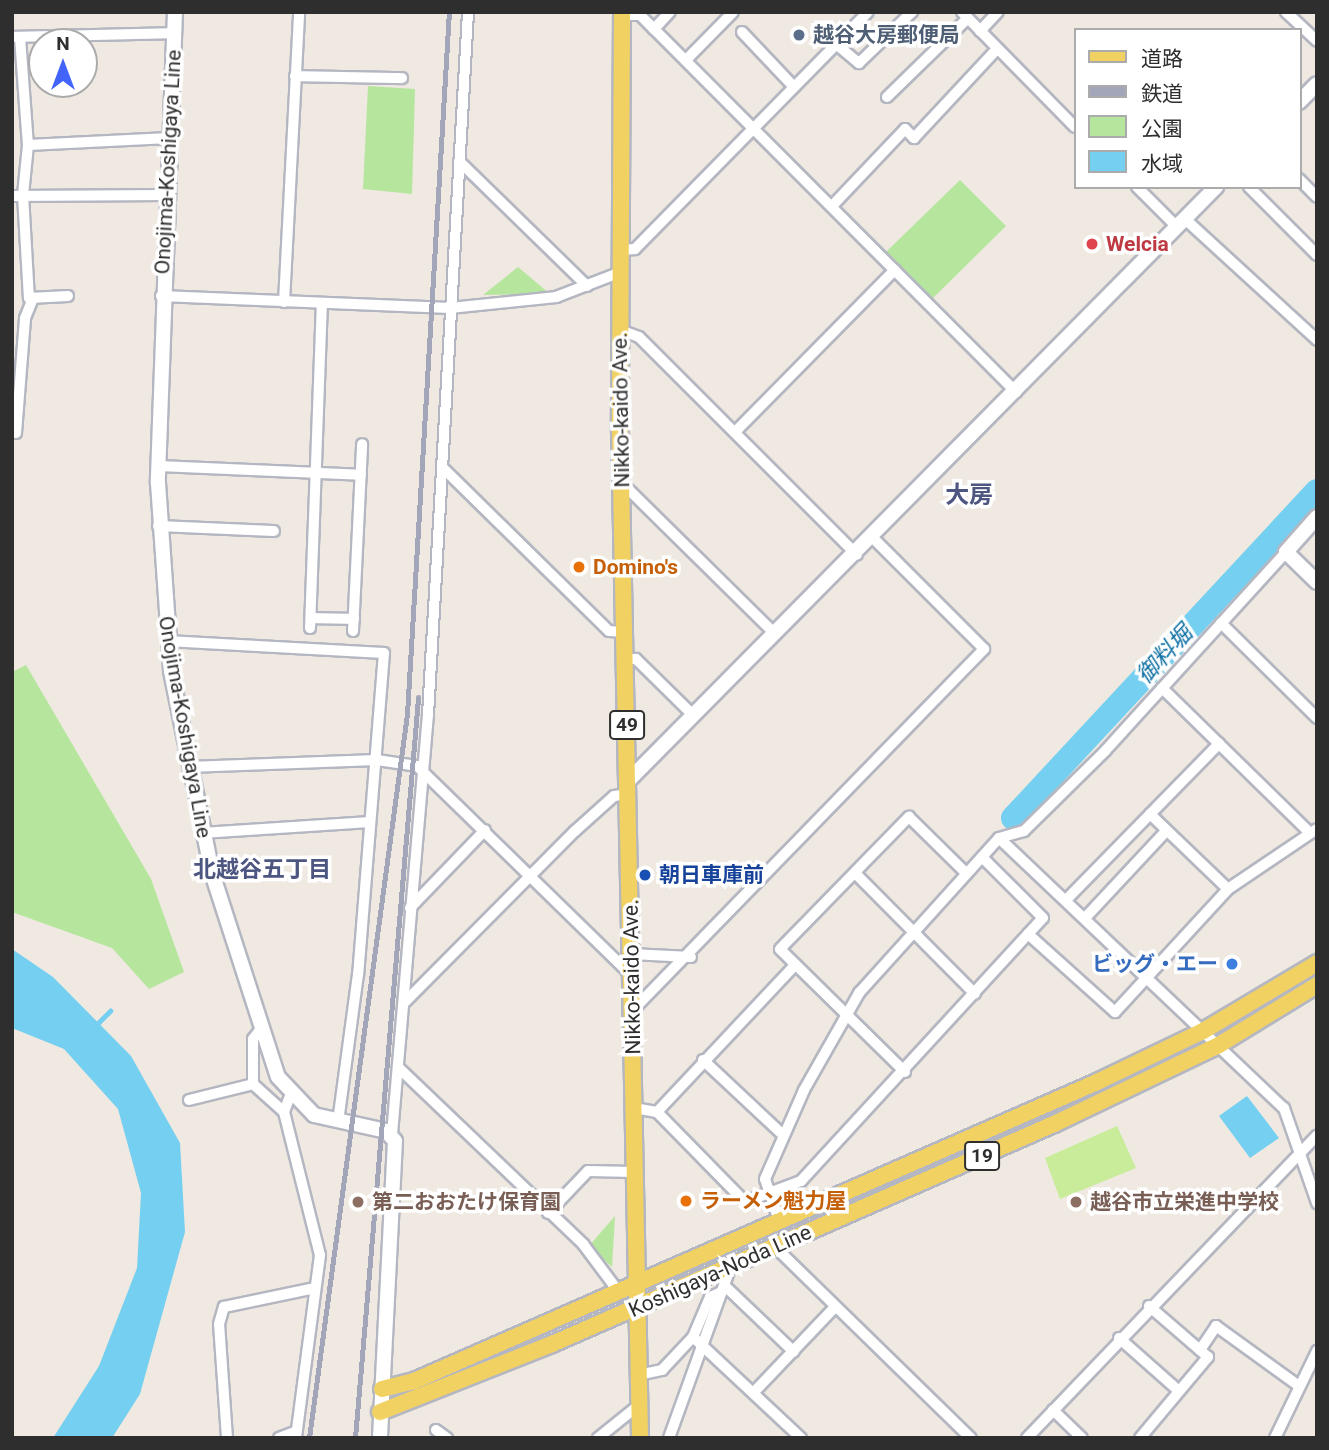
<!DOCTYPE html>
<html>
<head>
<meta charset="utf-8">
<style>
  body { margin:0 }
  #map { position:relative; width:1329px; height:1450px; overflow:hidden; background:#efe9e1; font-family:Roboto,"Noto Sans JP",sans-serif }
  div>[style] { position:absolute }
  .green>* { inset:0; background:#b6e59e }
  .pitch>* { inset:0; background:#c9ec9a }
  .water>* { inset:0; background:#75cff0 }
  .stream>* { height:4.5px; margin:-2.25px; padding:0 2.25px; transform-origin:2.25px; border-radius:2.25px; background:#75cff0 }
  .river>* { height:24px; margin:-12px; padding:0 12px; transform-origin:12px; border-radius:12px; background:#75cff0 }
  .roads { filter:drop-shadow(2px 0 #b4b7c1) drop-shadow(-2px 0 #b4b7c1) drop-shadow(0 2px #b4b7c1) drop-shadow(0 -2px #b4b7c1) }
  .street>* { height:10px; margin:-5px; padding:0 5px; transform-origin:5px; border-radius:5px; background:#fff }
  .secondary>* { height:14px; margin:-7px; padding:0 7px; transform-origin:7px; border-radius:7px; background:#fff }
  .primary>* { height:16px; margin:-8px; padding:0 8px; transform-origin:8px; border-radius:8px; background:#f2d163 }
  .rail>* { height:4.5px; margin:-2.25px; padding:0 2.25px; transform-origin:2.25px; border-radius:2.25px; background:#a3a6b8 }
  .dots>* { width:19px; height:19px; translate:-50% -50%; box-sizing:border-box; border:4px solid #fff; border-radius:50% }
  span { translate:-50% -50%; white-space:nowrap; text-align:center; line-height:1.15; -webkit-text-stroke:7px #fff; paint-order:stroke }
  .shield-label span { padding:2px 5px; background:#fff; border:2px solid; border-radius:5px; -webkit-text-stroke-width:0 }
  .shield-label { font-size:19px; color:#2e2e2e; font-weight:700 }
  .service-label { font-size:21px; color:#4e5e75; font-weight:700 }
  .left { translate:0 -50%; text-align:left }
  .street-label { font-size:21px; color:#2e2e2e }
  .health-label { font-size:21px; color:#be3a42; font-weight:700 }
  .food-label { font-size:21px; color:#c56008; font-weight:700 }
  .transit-label { font-size:21px; color:#164399; font-weight:700 }
  .shop-label { font-size:21px; color:#366cbe; font-weight:700 }
  .right { translate:-100% -50%; text-align:right }
  .education-label { font-size:21px; color:#785e54; font-weight:700 }
  .water-label { font-size:23px; color:#0d6fa3; font-style:italic }
  .neighbourhood-label { font-size:23px; color:#4d5680; font-weight:700 }
  .quarter-label { font-size:24px; color:#4d5680; font-weight:700 }
  .frame { position:absolute; inset:0; border:14px solid #2e2e2e; pointer-events:none }
  .legend { position:absolute; left:1074px; top:28px; width:228px; height:161px; box-sizing:border-box; background:#fff; border:2px solid #ababab; margin:0; padding:9px 12px; list-style:none; font-size:21px; color:#2e2e2e }
  .legend li { display:flex; align-items:center; gap:14px; height:35px }
  .legend b { width:35px; border:2px solid #ababab }
  .north { position:absolute; left:28px; top:28px; width:70px; height:70px; box-sizing:border-box; background:#fff; border:2px solid #ababab; border-radius:50%; rotate:0deg; font-size:19px; font-weight:700; line-height:28px; text-align:center; color:#2e2e2e }
  .north::after { content:''; display:block; margin:auto; width:24px; height:32px; background:#4264fb; clip-path:polygon(50% 0,100% 100%,50% 72%,0 100%) }
</style>
</head>
<body>
<div id="map">
  <div class="green">
    <i style="clip-path:polygon(368px 86px,415px 89px,412px 194px,363px 189px)"></i>
    <i style="clip-path:polygon(960px 180px,1006px 226px,932px 299px,886px 252px)"></i>
    <i style="clip-path:polygon(518px 267px,550px 294px,483px 295px)"></i>
    <i style="clip-path:polygon(26px 665px,151px 879px,184px 972px,149px 989px,112px 948px,12px 912px,12px 672px)"></i>
    <i style="clip-path:polygon(615px 1216px,612px 1267px,589px 1246px)"></i>
  </div>
  <div class="pitch">
    <i style="clip-path:polygon(1117px 1126px,1136px 1168px,1060px 1199px,1045px 1158px)"></i>
  </div>
  <div class="water">
    <i style="clip-path:polygon(12px 949px,53px 977px,131px 1056px,180px 1143px,185px 1232px,140px 1394px,112px 1438px,53px 1438px,99px 1366px,137px 1268px,141px 1193px,118px 1109px,64px 1049px,12px 1028px)"></i>
    <i style="clip-path:polygon(1247px 1096px,1279px 1138px,1250px 1158px,1219px 1116px)"></i>
  </div>
  <div class="stream">
    <i style="left:96px;top:1025px;width:20px;rotate:-45deg"></i>
  </div>
  <div class="river">
    <i style="left:1013px;top:818px;width:446px;rotate:-47.1deg"></i>
  </div>
  <div class="roads">
    <div class="street">
      <i style="left:962px;top:12px;width:161px;rotate:45.5deg"></i>
      <i style="left:1286px;top:12px;width:42px;rotate:43.1deg"></i>
      <i style="left:622px;top:15px;width:18px"></i>
      <i style="left:640px;top:15px;width:20px;rotate:45deg"></i>
      <i style="left:654px;top:29px;width:513px;rotate:45.08deg"></i>
      <i style="left:654px;top:29px;width:23px;rotate:-47deg"></i>
      <i style="left:980px;top:31px;width:26px;rotate:-47deg"></i>
      <i style="left:742px;top:32px;width:74px;rotate:46.6deg"></i>
      <i style="left:15px;top:37px;width:159px;rotate:-1.4deg"></i>
      <i style="left:20px;top:37px;width:108px;rotate:85.8deg"></i>
      <i style="left:28px;top:145px;width:50px;rotate:95.7deg"></i>
      <i style="left:23px;top:195px;width:103px;rotate:86.7deg"></i>
      <i style="left:29px;top:298px;width:39px;rotate:-3deg"></i>
      <i style="left:836px;top:44px;width:30px;rotate:40deg"></i>
      <i style="left:859px;top:63px;width:74px;rotate:-43.9deg"></i>
      <i style="left:686px;top:60px;width:67px;rotate:-45.6deg"></i>
      <i style="left:295px;top:76px;width:107px;rotate:1.1deg"></i>
      <i style="left:887px;top:97px;width:113px;rotate:-44.3deg"></i>
      <i style="left:28px;top:145px;width:141px;rotate:-2.8deg"></i>
      <i style="left:459px;top:161px;width:179px;rotate:44.3deg"></i>
      <i style="left:1299px;top:179px;width:25px;rotate:45deg"></i>
      <i style="left:1137px;top:187px;width:57px;rotate:45deg"></i>
      <i style="left:1249px;top:187px;width:96px;rotate:45deg"></i>
      <i style="left:12px;top:196px;width:154px;rotate:-0.4deg"></i>
      <i style="left:832px;top:206px;width:106px;rotate:-46.5deg"></i>
      <i style="left:905px;top:129px;width:13px;rotate:45deg"></i>
      <i style="left:914px;top:138px;width:122px;rotate:-47deg"></i>
      <i style="left:1185px;top:219px;width:179px;rotate:42.5deg"></i>
      <i style="left:621px;top:250px;width:14px;rotate:-4deg"></i>
      <i style="left:635px;top:249px;width:332px;rotate:-45.5deg"></i>
      <i style="left:161px;top:296px;width:289px;rotate:2.4deg"></i>
      <i style="left:450px;top:308px;width:107px;rotate:-5.9deg"></i>
      <i style="left:556px;top:297px;width:70px;rotate:-21deg"></i>
      <i style="left:284px;top:302px;width:290px;rotate:-87deg"></i>
      <i style="left:620px;top:330px;width:20px;rotate:20deg"></i>
      <i style="left:639px;top:337px;width:308px;rotate:45deg"></i>
      <i style="left:736px;top:431px;width:226px;rotate:-45.4deg"></i>
      <i style="left:16px;top:433px;width:115px;rotate:-85.5deg"></i>
      <i style="left:25px;top:318px;width:22px;rotate:-68deg"></i>
      <i style="left:158px;top:466px;width:203px;rotate:2.5deg"></i>
      <i style="left:442px;top:467px;width:234px;rotate:44.5deg"></i>
      <i style="left:609px;top:631px;width:16px;rotate:4deg"></i>
      <i style="left:622px;top:483px;width:214px;rotate:44.6deg"></i>
      <i style="left:158px;top:526px;width:116px;rotate:2.5deg"></i>
      <i style="left:311px;top:618px;width:43px;rotate:1.3deg"></i>
      <i style="left:1221px;top:623px;width:135px;rotate:44.7deg"></i>
      <i style="left:310px;top:628px;width:324px;rotate:-87.9deg"></i>
      <i style="left:353px;top:631px;width:187px;rotate:-87.2deg"></i>
      <i style="left:167px;top:641px;width:217px;rotate:3.2deg"></i>
      <i style="left:384px;top:653px;width:322px;rotate:94.6deg"></i>
      <i style="left:358px;top:974px;width:148px;rotate:97.7deg"></i>
      <i style="left:626px;top:659px;width:10px"></i>
      <i style="left:636px;top:659px;width:80px;rotate:44.5deg"></i>
      <i style="left:1162px;top:688px;width:207px;rotate:44.4deg"></i>
      <i style="left:188px;top:767px;width:189px;rotate:-2.1deg"></i>
      <i style="left:377px;top:760px;width:40px;rotate:8.5deg"></i>
      <i style="left:417px;top:766px;width:299px;rotate:44.3deg"></i>
      <i style="left:1150px;top:814px;width:108px;rotate:43.9deg"></i>
      <i style="left:203px;top:833px;width:166px;rotate:-3.8deg"></i>
      <i style="left:999px;top:838px;width:393px;rotate:43.5deg"></i>
      <i style="left:1284px;top:1108px;width:101px;rotate:70.8deg"></i>
      <i style="left:855px;top:873px;width:170px;rotate:45.2deg"></i>
      <i style="left:1066px;top:900px;width:219px;rotate:-45.6deg"></i>
      <i style="left:410px;top:908px;width:108px;rotate:-46.1deg"></i>
      <i style="left:1085px;top:918px;width:119px;rotate:-47deg"></i>
      <i style="left:1028px;top:934px;width:117px;rotate:41.9deg"></i>
      <i style="left:1115px;top:1012px;width:167px;rotate:-47.4deg"></i>
      <i style="left:1228px;top:889px;width:107px;rotate:-34deg"></i>
      <i style="left:631px;top:954px;width:60px;rotate:2.9deg"></i>
      <i style="left:405px;top:1002px;width:241px;rotate:-45.2deg"></i>
      <i style="left:575px;top:831px;width:52px;rotate:-41.9deg"></i>
      <i style="left:614px;top:796px;width:15px;rotate:-8deg"></i>
      <i style="left:632px;top:1011px;width:505px;rotate:-45.8deg"></i>
      <i style="left:984px;top:649px;width:156px;rotate:-135deg"></i>
      <i style="left:703px;top:1060px;width:108px;rotate:43.1deg"></i>
      <i style="left:398px;top:1067px;width:256px;rotate:43.7deg"></i>
      <i style="left:583px;top:1244px;width:59px;rotate:53.3deg"></i>
      <i style="left:905px;top:1072px;width:175px;rotate:-135.5deg"></i>
      <i style="left:780px;top:949px;width:185px;rotate:-45.7deg"></i>
      <i style="left:909px;top:817px;width:81px;rotate:44.5deg"></i>
      <i style="left:253px;top:1084px;width:42px;rotate:42.1deg"></i>
      <i style="left:290px;top:1096px;width:17px;rotate:111deg"></i>
      <i style="left:284px;top:1112px;width:147px;rotate:75.9deg"></i>
      <i style="left:320px;top:1255px;width:185px;rotate:97.5deg"></i>
      <i style="left:189px;top:1100px;width:66px;rotate:-14deg"></i>
      <i style="left:253px;top:1084px;width:45px;rotate:-90deg"></i>
      <i style="left:253px;top:1039px;width:11px;rotate:-52deg"></i>
      <i style="left:634px;top:1108px;width:23px;rotate:10deg"></i>
      <i style="left:657px;top:1112px;width:126px;rotate:45.6deg"></i>
      <i style="left:745px;top:1202px;width:60px;rotate:-20.6deg"></i>
      <i style="left:801px;top:1181px;width:357px;rotate:-47.4deg"></i>
      <i style="left:1043px;top:918px;width:86px;rotate:-135deg"></i>
      <i style="left:657px;top:1112px;width:202px;rotate:-46.8deg"></i>
      <i style="left:392px;top:1134px;width:421px;rotate:-85.1deg"></i>
      <i style="left:428px;top:715px;width:704px;rotate:-86.74deg"></i>
      <i style="left:548px;top:1213px;width:58px;rotate:-46.4deg"></i>
      <i style="left:588px;top:1171px;width:47px;rotate:1.2deg"></i>
      <i style="left:779px;top:1221px;width:44px;rotate:-108.4deg"></i>
      <i style="left:765px;top:1179px;width:97px;rotate:-66.3deg"></i>
      <i style="left:804px;top:1090px;width:112px;rotate:-60.4deg"></i>
      <i style="left:859px;top:993px;width:209px;rotate:-47.9deg"></i>
      <i style="left:999px;top:838px;width:26px;rotate:-16deg"></i>
      <i style="left:1024px;top:831px;width:114px;rotate:-44.6deg"></i>
      <i style="left:1105px;top:751px;width:269px;rotate:-47.7deg"></i>
      <i style="left:774px;top:1246px;width:275px;rotate:44.3deg"></i>
      <i style="left:725px;top:1286px;width:95px;rotate:43.7deg"></i>
      <i style="left:693px;top:1337px;width:148px;rotate:43.1deg"></i>
      <i style="left:1119px;top:1338px;width:80px;rotate:41.5deg"></i>
      <i style="left:1200px;top:1350px;width:29px;rotate:-56deg"></i>
      <i style="left:1216px;top:1326px;width:102px;rotate:35.9deg"></i>
      <i style="left:638px;top:1375px;width:25px;rotate:-12deg"></i>
      <i style="left:662px;top:1370px;width:45px;rotate:-46.8deg"></i>
      <i style="left:693px;top:1337px;width:43px;rotate:-67deg"></i>
      <i style="left:710px;top:1297px;width:13px;rotate:-23deg"></i>
      <i style="left:755px;top:1391px;width:116px;rotate:-46.4deg"></i>
      <i style="left:1053px;top:1410px;width:40px;rotate:44deg"></i>
      <i style="left:436px;top:1430px;width:14px;rotate:36deg"></i>
      <i style="left:227px;top:1438px;width:114px;rotate:-94deg"></i>
      <i style="left:219px;top:1324px;width:18px;rotate:-74deg"></i>
      <i style="left:224px;top:1307px;width:93px;rotate:-11.8deg"></i>
      <i style="left:279px;top:1438px;width:19px;rotate:-21deg"></i>
      <i style="left:598px;top:1438px;width:53px;rotate:-38.8deg"></i>
      <i style="left:669px;top:1438px;width:186px;rotate:-70.2deg"></i>
      <i style="left:1027px;top:1438px;width:419px;rotate:-46.2deg"></i>
      <i style="left:1140px;top:1438px;width:106px;rotate:-50deg"></i>
      <i style="left:1208px;top:1357px;width:78px;rotate:-139.2deg"></i>
      <i style="left:1275px;top:1438px;width:97px;rotate:-64.2deg"></i>
    </div>
    <div class="secondary">
      <i style="left:175px;top:12px;width:471px;rotate:92.1deg"></i>
      <i style="left:158px;top:483px;width:188px;rotate:86deg"></i>
      <i style="left:171px;top:671px;width:206px;rotate:78.5deg"></i>
      <i style="left:212px;top:873px;width:214px;rotate:72.1deg"></i>
      <i style="left:278px;top:1077px;width:52px;rotate:46.5deg"></i>
      <i style="left:314px;top:1115px;width:74px;rotate:12.5deg"></i>
      <i style="left:386px;top:1131px;width:13px;rotate:48deg"></i>
      <i style="left:395px;top:1141px;width:297px;rotate:92.9deg"></i>
      <i style="left:1299px;top:102px;width:25px;rotate:-45deg"></i>
      <i style="left:1317px;top:517px;width:47px;rotate:131.5deg"></i>
      <i style="left:1286px;top:552px;width:43px;rotate:44.1deg"></i>
      <i style="left:628px;top:781px;width:836px;rotate:-45.29deg"></i>
    </div>
    <div class="primary">
      <i style="left:622px;top:12px;width:419px;rotate:90.3deg"></i>
      <i style="left:620px;top:431px;width:1007px;rotate:88.86deg"></i>
      <i style="left:382px;top:1389px;width:33px;rotate:-14deg"></i>
      <i style="left:414px;top:1381px;width:746px;rotate:-23.64deg"></i>
      <i style="left:1097px;top:1082px;width:118px;rotate:-25.7deg"></i>
      <i style="left:1203px;top:1031px;width:133px;rotate:-30.8deg"></i>
      <i style="left:380px;top:1412px;width:185px;rotate:-21.6deg"></i>
      <i style="left:552px;top:1344px;width:548px;rotate:-23.67deg"></i>
      <i style="left:1054px;top:1124px;width:183px;rotate:-25.6deg"></i>
      <i style="left:1219px;top:1045px;width:115px;rotate:-31.5deg"></i>
    </div>
  </div>
  <div class="rail">
    <i style="left:309px;top:1438px;width:731px;rotate:-82.29deg"></i>
    <i style="left:407px;top:714px;width:703px;rotate:-86.58deg"></i>
    <i style="left:355px;top:1438px;width:743px;rotate:-85.13deg"></i>
  </div>
  <div class="dots">
    <i style="left:799px;top:35px;background:#5c6f8a"></i>
    <i style="left:1092px;top:244px;background:#e0444e"></i>
    <i style="left:579px;top:567px;background:#e8710a"></i>
    <i style="left:645px;top:875px;background:#1a4fb4"></i>
    <i style="left:1232px;top:964px;background:#3f7fe0"></i>
    <i style="left:686px;top:1201px;background:#e8710a"></i>
    <i style="left:358px;top:1202px;background:#8d6e63"></i>
    <i style="left:1076px;top:1202px;background:#8d6e63"></i>
  </div>
  <div class="shield-label">
    <span style="left:627px;top:725px">49</span>
    <span style="left:982px;top:1156px">19</span>
  </div>
  <div class="service-label">
    <span class="left" style="left:813px;top:35px">越谷大房郵便局</span>
  </div>
  <div class="street-label">
    <span style="left:168px;top:162px;rotate:-87deg">Onojima-Koshigaya Line</span>
    <span style="left:621px;top:410px;rotate:-91deg">Nikko-kaido Ave.</span>
    <span style="left:185px;top:727px;rotate:80deg">Onojima-Koshigaya Line</span>
    <span style="left:632px;top:977px;rotate:-91deg">Nikko-kaido Ave.</span>
    <span style="left:720px;top:1271px;rotate:-24deg">Koshigaya-Noda Line</span>
  </div>
  <div class="health-label">
    <span class="left" style="left:1106px;top:244px">Welcia</span>
  </div>
  <div class="food-label">
    <span class="left" style="left:593px;top:567px">Domino's</span>
    <span class="left" style="left:700px;top:1201px">ラーメン魁力屋</span>
  </div>
  <div class="transit-label">
    <span class="left" style="left:659px;top:875px">朝日車庫前</span>
  </div>
  <div class="shop-label">
    <span class="right" style="left:1218px;top:964px">ビッグ・エー</span>
  </div>
  <div class="education-label">
    <span class="left" style="left:372px;top:1202px">第二おおたけ保育園</span>
    <span class="left" style="left:1090px;top:1202px">越谷市立栄進中学校</span>
  </div>
  <div class="water-label">
    <span style="left:1165px;top:655px;rotate:-47deg">御料堀</span>
  </div>
  <div class="neighbourhood-label">
    <span style="left:262px;top:870px">北越谷五丁目</span>
  </div>
  <div class="quarter-label">
    <span style="left:969px;top:496px">大房</span>
  </div>
  <div class="frame"></div>
  <ul class="legend">
  <li><b style="height:9px;background:#f2d163"></b>道路</li>
  <li><b style="height:9px;background:#a3a6b8"></b>鉄道</li>
  <li><b style="height:19px;background:#b6e59e"></b>公園</li>
  <li><b style="height:19px;background:#75cff0"></b>水域</li>
  </ul>
  <div class="north">N</div>
</div>
</body>
</html>
